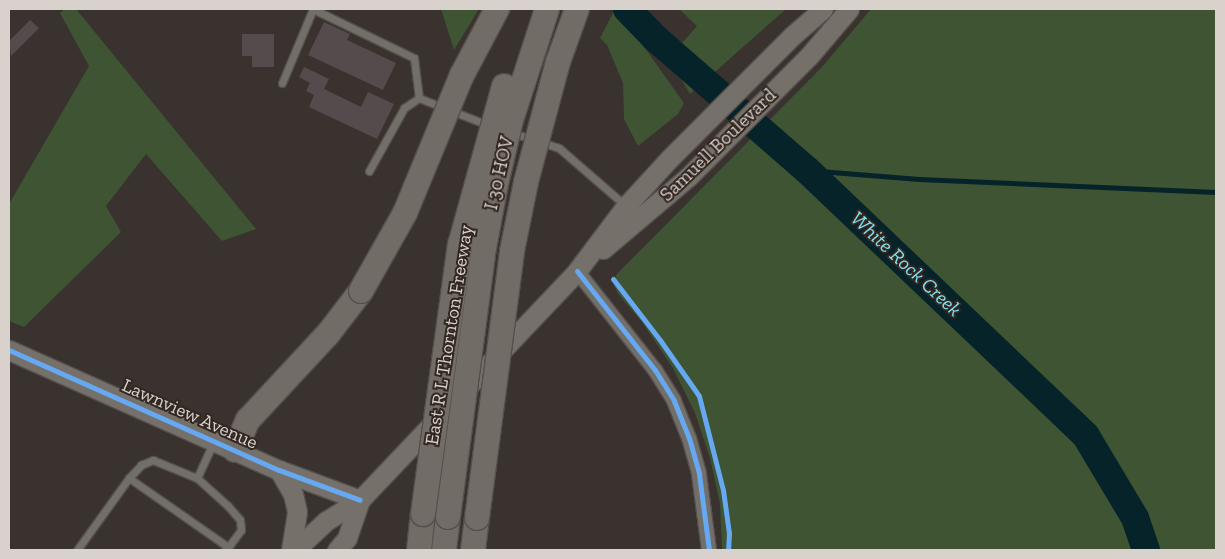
<!DOCTYPE html>
<html>
<head>
<meta charset="utf-8">
<style>
  body { margin:0 }
  #map { position:relative; width:1225px; height:559px; overflow:hidden; background:#39322f; font-family:"Zilla Slab",serif }
  div>[style] { position:absolute }
  .green>* { inset:0; background:#3e5433 }
  .stream>* { height:4.5px; margin:-2.25px; padding:0 2.25px; transform-origin:2.25px; border-radius:2.25px; background:#052329 }
  .river>* { height:28px; margin:-14px; padding:0 14px; transform-origin:14px; border-radius:14px; background:#052329 }
  .building>* { inset:0; background:#554a4c }
  .roads { filter:drop-shadow(1px 0 #554f4c) drop-shadow(-1px 0 #554f4c) drop-shadow(0 1px #554f4c) drop-shadow(0 -1px #554f4c) }
  .lane>* { height:7px; margin:-3.5px; padding:0 3.5px; transform-origin:3.5px; border-radius:3.5px; background:#726f69 }
  .street>* { height:14px; margin:-7px; padding:0 7px; transform-origin:7px; border-radius:7px; background:#726f69 }
  .secondary>* { height:19px; margin:-9.5px; padding:0 9.5px; transform-origin:9.5px; border-radius:9.5px; background:#75716a }
  .highway>* { height:24px; margin:-12px; padding:0 12px; transform-origin:12px; border-radius:12px; background:#716c65 }
  .bridges { filter:drop-shadow(1px 0 #554f4c) drop-shadow(-1px 0 #554f4c) drop-shadow(0 1px #554f4c) drop-shadow(0 -1px #554f4c) }
  .highway-bridge>* { height:24px; margin:-12px; padding:0 12px; transform-origin:12px; border-radius:12px; background:#716c65 }
  .cycleway>* { height:5px; margin:-2.5px; padding:0 2.5px; transform-origin:2.5px; border-radius:2.5px; background:#66a8f1 }
  span { translate:-50% -50%; white-space:nowrap; text-align:center; line-height:1.15; -webkit-text-stroke:4px #332721; paint-order:stroke }
  .street-label { font-size:19px; color:#d8d1cc }
  .water-label { font-size:20px; color:#7ee3f5; font-style:italic }
  .frame { position:absolute; inset:0; border:10px solid #d8d1cc; pointer-events:none }
</style>
</head>
<body>
<div id="map">
  <div class="green">
    <i style="clip-path:polygon(65px 9px,76px 9px,256px 229px,222px 241px,146px 154px,106px 206px,121px 232px,24px 327px,9px 321px,9px 204px,89px 66px,60px 13px)"></i>
    <i style="clip-path:polygon(441px 9px,479px 9px,454px 50px)"></i>
    <i style="clip-path:polygon(615px 9px,617px 9px,684px 103px,678px 114px,638px 146px,624px 119px,623px 83px,607px 45px,600px 38px)"></i>
    <i style="clip-path:polygon(679px 9px,786px 9px,690px 94px,669px 58px,697px 26px)"></i>
    <i style="clip-path:polygon(871px 9px,1216px 9px,1216px 550px,722px 550px,720px 504px,710px 458px,695px 413px,673px 368px,642px 322px,619px 295px,614px 286px,616px 275px,822px 67px)"></i>
  </div>
  <div class="stream">
    <i style="left:807px;top:170px;width:112px;rotate:4.6deg"></i>
    <i style="left:919px;top:179px;width:297px;rotate:2.5deg"></i>
  </div>
  <div class="river">
    <i style="left:627px;top:9px;width:40px;rotate:46deg"></i>
    <i style="left:655px;top:38px;width:201px;rotate:41deg"></i>
    <i style="left:807px;top:170px;width:385px;rotate:43.6deg"></i>
    <i style="left:1086px;top:436px;width:96px;rotate:59.1deg"></i>
    <i style="left:1135px;top:518px;width:34px;rotate:71deg"></i>
  </div>
  <div class="building">
    <i style="clip-path:polygon(30px 20px,39px 28px,11px 56px,9px 41px)"></i>
    <i style="clip-path:polygon(324px 22px,350px 34px,347px 40px,396px 63px,383px 90px,308px 55px)"></i>
    <i style="clip-path:polygon(242px 34px,274px 34px,274px 67px,252px 67px,252px 56px,242px 56px)"></i>
    <i style="clip-path:polygon(304px 67px,329px 79px,324px 89px,361px 107px,368px 92px,394px 104px,377px 139px,309px 107px,314px 95px,306px 91px,310px 83px,299px 77px)"></i>
  </div>
  <div class="roads">
    <div class="lane">
      <i style="left:282px;top:83px;width:80px;rotate:-67.3deg"></i>
      <i style="left:313px;top:9px;width:112px;rotate:25.9deg"></i>
      <i style="left:414px;top:58px;width:40px;rotate:82.9deg"></i>
      <i style="left:419px;top:98px;width:74px;rotate:21.4deg"></i>
      <i style="left:513px;top:133px;width:48px;rotate:18.1deg"></i>
      <i style="left:559px;top:148px;width:89px;rotate:40.9deg"></i>
      <i style="left:369px;top:171px;width:72px;rotate:-60.9deg"></i>
      <i style="left:404px;top:108px;width:18px;rotate:-34deg"></i>
      <i style="left:129px;top:478px;width:18px;rotate:-47deg"></i>
      <i style="left:141px;top:465px;width:13px;rotate:-23deg"></i>
      <i style="left:153px;top:460px;width:48px;rotate:22.2deg"></i>
      <i style="left:197px;top:478px;width:42px;rotate:42.1deg"></i>
      <i style="left:228px;top:506px;width:18px;rotate:49deg"></i>
      <i style="left:240px;top:520px;width:10px;rotate:84deg"></i>
      <i style="left:241px;top:530px;width:21px;rotate:127deg"></i>
      <i style="left:197px;top:478px;width:41px;rotate:-65.3deg"></i>
      <i style="left:77px;top:550px;width:89px;rotate:-54.2deg"></i>
      <i style="left:129px;top:478px;width:121px;rotate:34.9deg"></i>
      <i style="left:228px;top:547px;width:4px;rotate:135deg"></i>
    </div>
    <div class="street">
      <i style="left:577px;top:271px;width:126px;rotate:51.8deg"></i>
      <i style="left:655px;top:370px;width:36px;rotate:58deg"></i>
      <i style="left:674px;top:401px;width:40px;rotate:68deg"></i>
      <i style="left:689px;top:438px;width:37px;rotate:74deg"></i>
      <i style="left:699px;top:474px;width:77px;rotate:82.5deg"></i>
    </div>
    <div class="secondary">
      <i style="left:603px;top:249px;width:111px;rotate:-40.3deg"></i>
      <i style="left:688px;top:177px;width:171px;rotate:-45deg"></i>
      <i style="left:809px;top:56px;width:62px;rotate:-49.6deg"></i>
      <i style="left:9px;top:350px;width:295px;rotate:24deg"></i>
      <i style="left:279px;top:470px;width:86px;rotate:20.3deg"></i>
      <i style="left:279px;top:470px;width:28px;rotate:60deg"></i>
      <i style="left:293px;top:494px;width:18px;rotate:77deg"></i>
      <i style="left:297px;top:512px;width:38px;rotate:99deg"></i>
      <i style="left:295px;top:550px;width:42px;rotate:-43.1deg"></i>
      <i style="left:326px;top:521px;width:40px;rotate:-32deg"></i>
      <i style="left:360px;top:500px;width:315px;rotate:-46.5deg"></i>
      <i style="left:577px;top:271px;width:81px;rotate:-53deg"></i>
      <i style="left:626px;top:206px;width:65px;rotate:-47.5deg"></i>
      <i style="left:670px;top:158px;width:173px;rotate:-45deg"></i>
      <i style="left:792px;top:36px;width:41px;rotate:-41.1deg"></i>
      <i style="left:337px;top:550px;width:16px;rotate:-50deg"></i>
      <i style="left:347px;top:538px;width:40px;rotate:-71.1deg"></i>
    </div>
    <div class="highway">
      <i style="left:235px;top:450px;width:33px;rotate:-67deg"></i>
      <i style="left:248px;top:420px;width:117px;rotate:-47.1deg"></i>
      <i style="left:328px;top:334px;width:54px;rotate:-52.5deg"></i>
      <i style="left:419px;top:550px;width:36px;rotate:-84deg"></i>
      <i style="left:444px;top:550px;width:33px;rotate:-83deg"></i>
      <i style="left:473px;top:550px;width:32px;rotate:-83deg"></i>
    </div>
  </div>
  <div class="bridges">
    <div class="highway-bridge">
      <i style="left:361px;top:291px;width:90px;rotate:-60.6deg"></i>
      <i style="left:405px;top:213px;width:149px;rotate:-67.6deg"></i>
      <i style="left:462px;top:75px;width:75px;rotate:-62.1deg"></i>
      <i style="left:423px;top:514px;width:272px;rotate:-82.2deg"></i>
      <i style="left:460px;top:245px;width:165px;rotate:-74.5deg"></i>
      <i style="left:448px;top:517px;width:271px;rotate:-82.4deg"></i>
      <i style="left:484px;top:248px;width:65px;rotate:-79.4deg"></i>
      <i style="left:496px;top:184px;width:66px;rotate:-76.8deg"></i>
      <i style="left:511px;top:120px;width:117px;rotate:-72deg"></i>
      <i style="left:477px;top:518px;width:269px;rotate:-82.5deg"></i>
      <i style="left:512px;top:251px;width:70px;rotate:-78.5deg"></i>
      <i style="left:526px;top:182px;width:124px;rotate:-75.1deg"></i>
      <i style="left:558px;top:62px;width:56px;rotate:-70.3deg"></i>
    </div>
  </div>
  <div class="cycleway">
    <i style="left:577px;top:271px;width:126px;rotate:51.8deg"></i>
    <i style="left:655px;top:370px;width:36px;rotate:58deg"></i>
    <i style="left:674px;top:401px;width:40px;rotate:68deg"></i>
    <i style="left:689px;top:438px;width:37px;rotate:74deg"></i>
    <i style="left:699px;top:474px;width:77px;rotate:82.5deg"></i>
    <i style="left:613px;top:279px;width:77px;rotate:52.4deg"></i>
    <i style="left:660px;top:340px;width:68px;rotate:55.1deg"></i>
    <i style="left:699px;top:396px;width:97px;rotate:75.7deg"></i>
    <i style="left:723px;top:490px;width:43px;rotate:82.1deg"></i>
    <i style="left:729px;top:533px;width:17px;rotate:93deg"></i>
    <i style="left:9px;top:350px;width:295px;rotate:24deg"></i>
    <i style="left:279px;top:470px;width:86px;rotate:20.3deg"></i>
  </div>
  <div class="street-label">
    <span style="left:718px;top:145px;rotate:-44deg">Samuell Boulevard</span>
    <span style="left:499px;top:173px;rotate:-77deg">I 30 HOV</span>
    <span style="left:449px;top:335px;rotate:-81deg">East R L Thornton Freeway</span>
    <span style="left:190px;top:414px;rotate:24deg">Lawnview Avenue</span>
  </div>
  <div class="water-label">
    <span style="left:906px;top:264px;rotate:43deg">White Rock Creek</span>
  </div>
  <div class="frame"></div>
</div>
</body>
</html>
